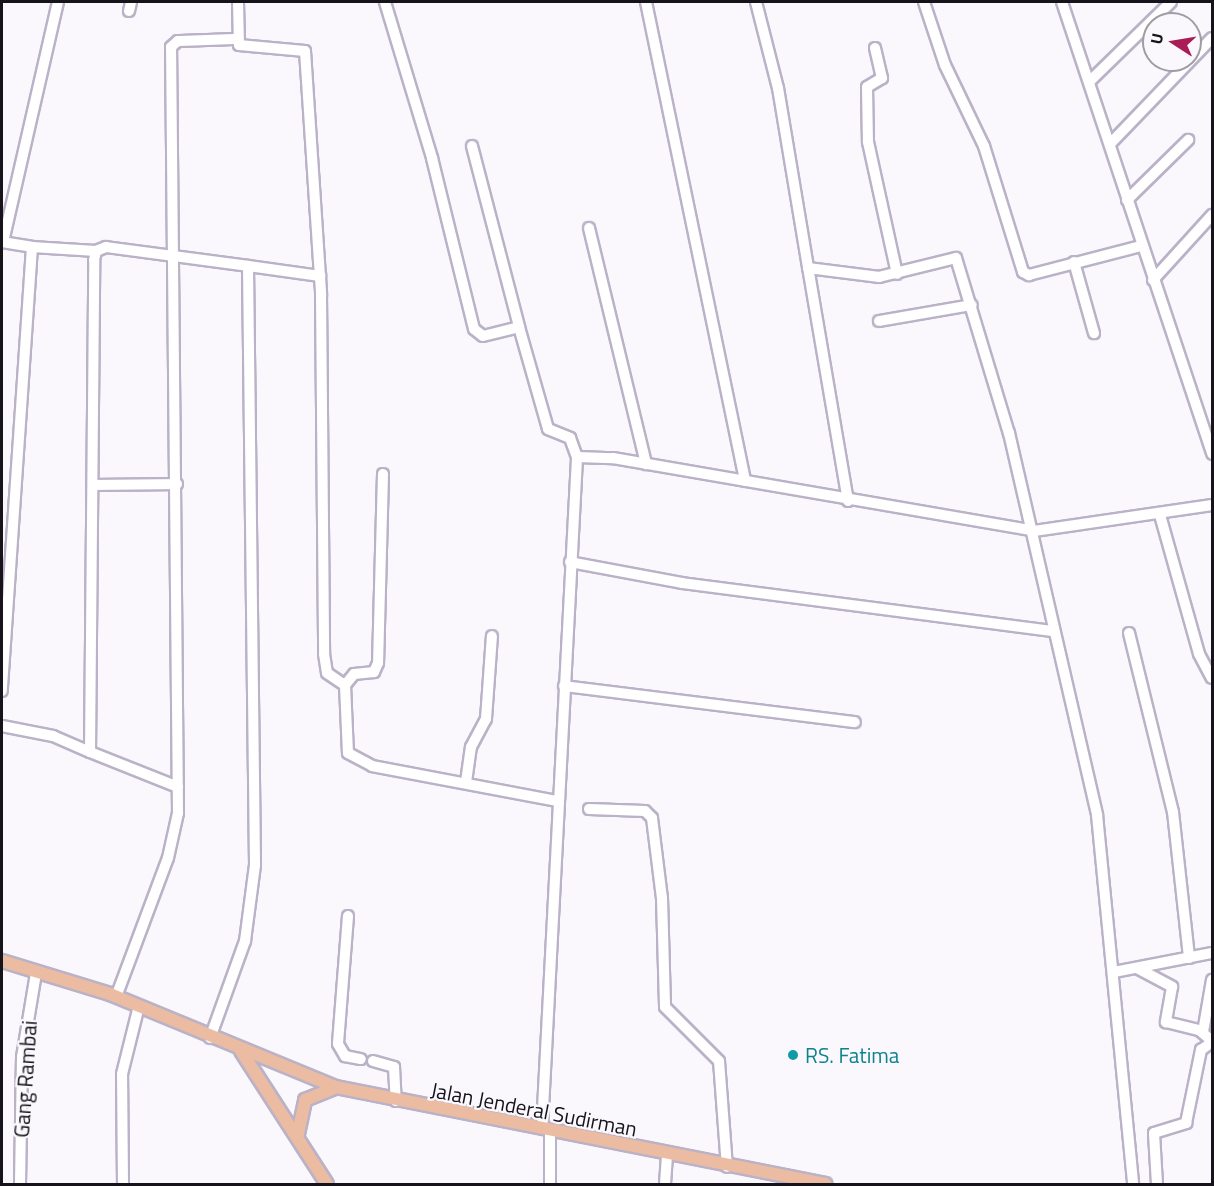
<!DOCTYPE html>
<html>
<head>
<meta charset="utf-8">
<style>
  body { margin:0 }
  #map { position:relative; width:1214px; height:1186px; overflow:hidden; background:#faf8fd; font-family:"Titillium Web",sans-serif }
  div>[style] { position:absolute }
  .roads { filter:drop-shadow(2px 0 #bab2c7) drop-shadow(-2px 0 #bab2c7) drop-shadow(0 2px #bab2c7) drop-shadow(0 -2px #bab2c7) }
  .minor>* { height:10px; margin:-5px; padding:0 5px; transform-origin:5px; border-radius:5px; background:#fff }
  .major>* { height:12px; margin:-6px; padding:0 6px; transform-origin:6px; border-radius:6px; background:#ebbca1 }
  .dots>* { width:16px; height:16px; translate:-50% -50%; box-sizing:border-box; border:3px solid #faf8fd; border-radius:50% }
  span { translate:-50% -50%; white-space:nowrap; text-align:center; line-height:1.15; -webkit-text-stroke:4.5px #faf8fd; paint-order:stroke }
  .culture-label { font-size:21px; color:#0d838f }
  .left { translate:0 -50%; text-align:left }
  .street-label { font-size:21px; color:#16131b }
  .frame { position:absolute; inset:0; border:3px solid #16131b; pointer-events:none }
  .north { position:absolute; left:1142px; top:12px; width:60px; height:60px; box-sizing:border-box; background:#faf8fd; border:2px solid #9f9ca3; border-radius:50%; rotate:282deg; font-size:16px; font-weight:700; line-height:24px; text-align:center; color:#16131b }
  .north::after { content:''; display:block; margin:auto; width:21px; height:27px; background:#ab1c57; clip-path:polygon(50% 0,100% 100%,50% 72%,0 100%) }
</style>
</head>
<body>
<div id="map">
  <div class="roads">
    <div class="minor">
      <i style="left:238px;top:2px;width:43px;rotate:88.7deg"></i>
      <i style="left:239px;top:45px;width:66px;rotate:5.2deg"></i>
      <i style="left:305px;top:51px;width:245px;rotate:86.2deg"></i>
      <i style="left:321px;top:295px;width:359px;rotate:89.5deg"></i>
      <i style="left:324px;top:654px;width:19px;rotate:81deg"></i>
      <i style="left:327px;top:673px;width:22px;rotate:34deg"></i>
      <i style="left:385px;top:2px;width:163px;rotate:73.2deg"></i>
      <i style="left:432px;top:158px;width:176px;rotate:76.2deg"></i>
      <i style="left:474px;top:329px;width:11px;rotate:38deg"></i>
      <i style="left:483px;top:336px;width:37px;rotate:-14deg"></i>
      <i style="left:519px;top:327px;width:106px;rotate:74.1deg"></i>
      <i style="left:548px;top:429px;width:24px;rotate:22deg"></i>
      <i style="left:570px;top:438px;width:20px;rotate:70deg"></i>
      <i style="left:646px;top:2px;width:489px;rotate:78.3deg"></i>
      <i style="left:756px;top:2px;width:89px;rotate:75.7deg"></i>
      <i style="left:778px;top:88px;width:182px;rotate:80.5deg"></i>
      <i style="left:924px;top:2px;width:66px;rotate:71.6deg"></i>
      <i style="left:945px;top:65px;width:90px;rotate:64.3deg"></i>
      <i style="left:984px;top:146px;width:132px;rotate:72.8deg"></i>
      <i style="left:1023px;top:272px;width:7px;rotate:27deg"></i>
      <i style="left:1029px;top:275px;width:116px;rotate:-14.5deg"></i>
      <i style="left:1062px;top:2px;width:476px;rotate:71.6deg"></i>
      <i style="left:129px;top:11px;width:9px;rotate:-77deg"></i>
      <i style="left:875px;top:48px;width:31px;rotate:77deg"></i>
      <i style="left:882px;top:78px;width:17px;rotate:149deg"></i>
      <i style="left:867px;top:87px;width:55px;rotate:89deg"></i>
      <i style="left:868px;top:142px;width:135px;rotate:77.6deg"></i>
      <i style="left:1090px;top:81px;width:113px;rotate:-44.3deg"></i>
      <i style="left:1110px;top:144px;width:147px;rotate:-46.1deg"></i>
      <i style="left:472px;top:146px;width:187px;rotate:75.4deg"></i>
      <i style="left:1127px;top:200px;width:86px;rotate:-44.5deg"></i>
      <i style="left:589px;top:228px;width:243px;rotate:76.4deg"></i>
      <i style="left:2px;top:242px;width:30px;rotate:9deg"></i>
      <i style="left:32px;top:247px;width:445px;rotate:93.9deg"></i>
      <i style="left:3px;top:242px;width:246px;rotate:-77.1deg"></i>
      <i style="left:32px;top:247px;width:64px;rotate:3.6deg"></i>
      <i style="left:1074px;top:262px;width:74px;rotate:74.3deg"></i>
      <i style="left:248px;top:266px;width:73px;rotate:7.9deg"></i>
      <i style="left:1153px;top:280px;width:88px;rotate:-47.8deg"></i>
      <i style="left:879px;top:321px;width:94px;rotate:-9.8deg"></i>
      <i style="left:383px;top:474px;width:189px;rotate:91.5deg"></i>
      <i style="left:378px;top:663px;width:10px;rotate:114deg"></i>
      <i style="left:374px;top:672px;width:20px;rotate:174deg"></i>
      <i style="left:354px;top:674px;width:14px;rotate:129deg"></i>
      <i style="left:345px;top:685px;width:68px;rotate:87.5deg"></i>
      <i style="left:348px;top:753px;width:27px;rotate:28deg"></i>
      <i style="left:372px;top:766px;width:189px;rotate:10.7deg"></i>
      <i style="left:96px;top:485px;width:81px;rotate:-0.7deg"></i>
      <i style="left:848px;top:501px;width:236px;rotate:-99.7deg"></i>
      <i style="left:808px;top:268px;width:72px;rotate:7.2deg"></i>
      <i style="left:879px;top:277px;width:79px;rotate:-13.9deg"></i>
      <i style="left:956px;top:258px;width:183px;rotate:73.2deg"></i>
      <i style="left:1009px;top:433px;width:392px;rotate:77deg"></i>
      <i style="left:1097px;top:815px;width:371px;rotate:84.4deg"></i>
      <i style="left:1160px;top:515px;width:144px;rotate:74.3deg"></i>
      <i style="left:1199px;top:654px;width:27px;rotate:62deg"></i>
      <i style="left:570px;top:562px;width:114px;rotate:10.6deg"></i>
      <i style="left:682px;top:583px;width:374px;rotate:7.4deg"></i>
      <i style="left:1129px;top:633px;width:184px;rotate:76.2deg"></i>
      <i style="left:1173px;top:812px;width:147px;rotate:83.7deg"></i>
      <i style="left:564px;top:686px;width:293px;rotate:7.1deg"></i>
      <i style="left:2px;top:726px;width:52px;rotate:11.1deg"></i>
      <i style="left:53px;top:736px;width:40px;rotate:23.4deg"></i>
      <i style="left:466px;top:782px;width:35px;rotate:-82deg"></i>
      <i style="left:471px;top:747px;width:32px;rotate:-62deg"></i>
      <i style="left:486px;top:719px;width:83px;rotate:-85.9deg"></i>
      <i style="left:178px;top:787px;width:95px;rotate:-158.3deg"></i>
      <i style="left:90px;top:752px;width:492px;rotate:-89.5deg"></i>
      <i style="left:94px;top:260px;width:9px;rotate:-77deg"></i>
      <i style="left:96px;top:251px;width:11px;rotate:-22deg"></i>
      <i style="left:106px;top:247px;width:143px;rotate:7.6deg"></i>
      <i style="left:248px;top:266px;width:599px;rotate:89.33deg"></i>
      <i style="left:255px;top:865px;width:77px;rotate:97.5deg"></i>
      <i style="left:245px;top:941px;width:103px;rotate:109.8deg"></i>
      <i style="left:589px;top:809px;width:56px;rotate:2deg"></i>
      <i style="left:645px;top:811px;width:10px;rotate:45deg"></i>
      <i style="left:652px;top:818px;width:81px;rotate:82.9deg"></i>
      <i style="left:662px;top:898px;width:109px;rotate:88.4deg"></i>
      <i style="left:665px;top:1007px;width:76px;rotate:45deg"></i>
      <i style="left:719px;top:1061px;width:106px;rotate:85.7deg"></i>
      <i style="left:348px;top:916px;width:128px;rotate:94.5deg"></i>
      <i style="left:338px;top:1044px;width:14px;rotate:60deg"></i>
      <i style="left:345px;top:1056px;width:16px;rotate:11deg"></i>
      <i style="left:1137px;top:968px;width:40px;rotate:28deg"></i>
      <i style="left:1172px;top:987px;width:36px;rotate:100deg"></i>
      <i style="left:1166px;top:1022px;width:34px;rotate:14deg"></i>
      <i style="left:1199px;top:1030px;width:17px;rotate:40deg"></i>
      <i style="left:1114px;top:972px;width:100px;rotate:-11deg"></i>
      <i style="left:116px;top:997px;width:148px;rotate:-69.5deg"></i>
      <i style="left:168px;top:858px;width:46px;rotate:-77.5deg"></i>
      <i style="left:178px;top:813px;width:766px;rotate:-90.52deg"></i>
      <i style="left:171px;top:47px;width:9px;rotate:-41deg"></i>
      <i style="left:178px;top:41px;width:58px;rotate:-2deg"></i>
      <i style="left:1203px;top:1032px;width:53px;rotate:-80.2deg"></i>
      <i style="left:373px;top:1061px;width:22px;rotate:16deg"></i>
      <i style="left:394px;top:1067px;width:34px;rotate:87deg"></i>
      <i style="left:542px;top:1128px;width:672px;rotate:-87.01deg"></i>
      <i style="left:577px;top:457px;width:36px;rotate:2deg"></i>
      <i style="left:613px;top:458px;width:427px;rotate:9.8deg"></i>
      <i style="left:1034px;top:531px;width:180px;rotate:-8.3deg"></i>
      <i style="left:20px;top:1184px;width:127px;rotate:-89.1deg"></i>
      <i style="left:22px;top:1057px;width:85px;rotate:-80.5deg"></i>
      <i style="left:123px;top:1184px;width:110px;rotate:-90.5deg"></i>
      <i style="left:122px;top:1074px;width:70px;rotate:-76deg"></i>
      <i style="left:550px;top:1184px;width:55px;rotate:-90deg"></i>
      <i style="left:665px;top:1184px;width:29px;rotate:-86deg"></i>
      <i style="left:1157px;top:1184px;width:51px;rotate:-93.4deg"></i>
      <i style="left:1154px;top:1133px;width:34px;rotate:-17deg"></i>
      <i style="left:1186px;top:1123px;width:75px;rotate:-78.4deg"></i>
      <i style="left:1201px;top:1050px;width:14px;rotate:-36deg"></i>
    </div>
    <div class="major">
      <i style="left:2px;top:961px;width:113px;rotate:17deg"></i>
      <i style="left:110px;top:994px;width:244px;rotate:22.4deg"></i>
      <i style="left:336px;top:1087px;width:499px;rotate:11.2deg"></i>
      <i style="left:241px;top:1051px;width:158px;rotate:57.1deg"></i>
      <i style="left:298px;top:1134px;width:35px;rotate:-78deg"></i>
      <i style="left:305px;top:1100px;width:32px;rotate:-22deg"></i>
    </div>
  </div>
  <div class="dots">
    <i style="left:793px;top:1055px;background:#0f9aa8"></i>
  </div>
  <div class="culture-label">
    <span class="left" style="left:805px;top:1055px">RS. Fatima</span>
  </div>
  <div class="street-label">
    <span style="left:25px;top:1079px;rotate:-86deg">Gang Rambai</span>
    <span style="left:534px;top:1109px;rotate:11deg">Jalan Jenderal Sudirman</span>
  </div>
  <div class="frame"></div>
  <div class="north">U</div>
</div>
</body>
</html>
